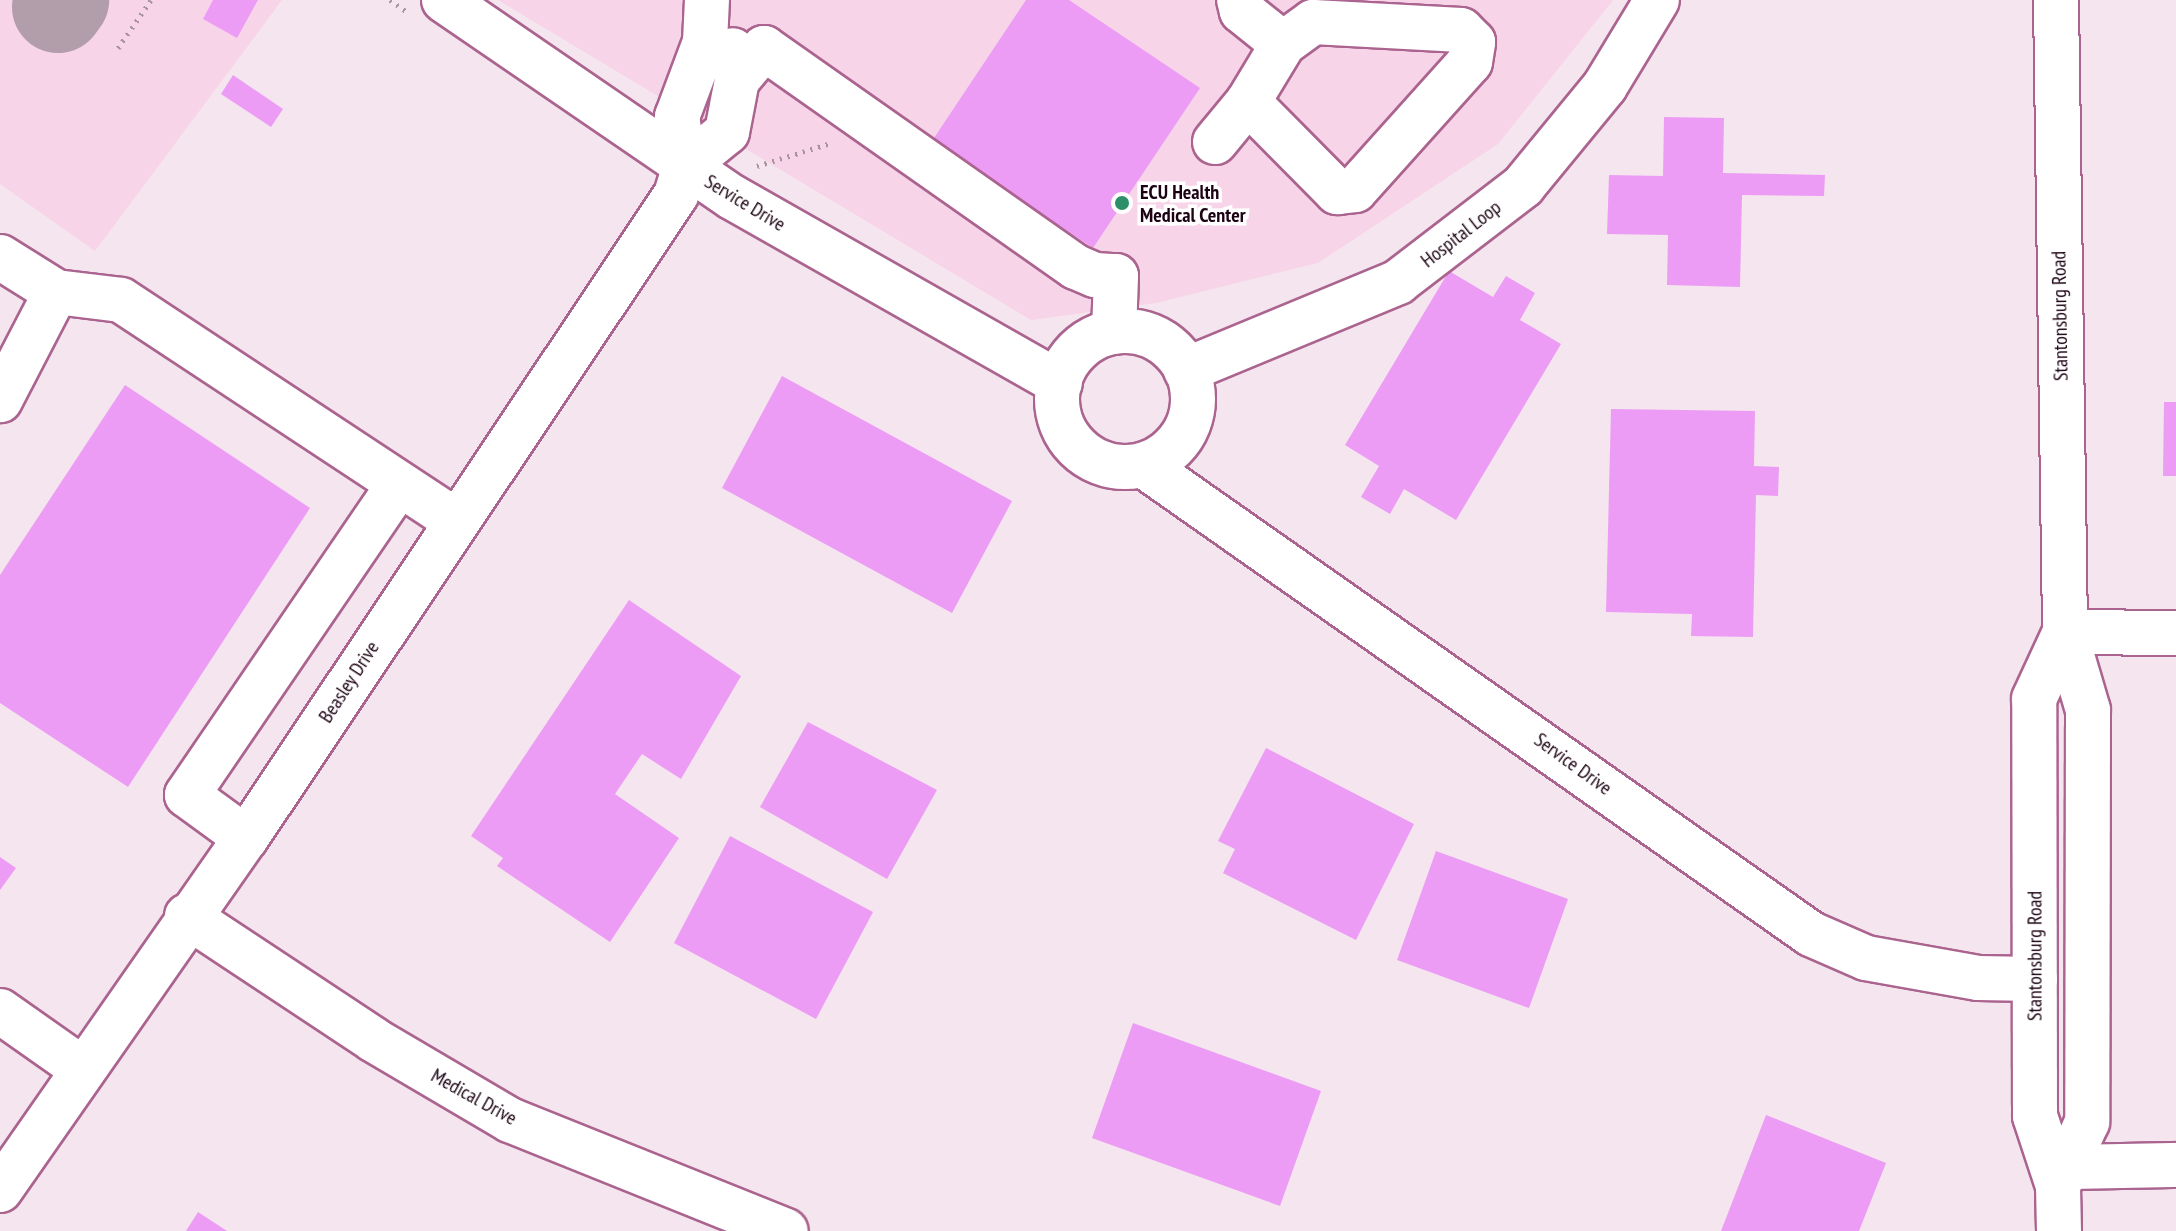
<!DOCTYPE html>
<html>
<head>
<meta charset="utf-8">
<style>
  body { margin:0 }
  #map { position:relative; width:2176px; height:1231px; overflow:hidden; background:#f5e5ee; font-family:"PT Sans Narrow",sans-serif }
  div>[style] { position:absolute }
  .built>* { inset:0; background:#f7d4e8 }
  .taxiway>* { height:92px; margin:-46px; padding:0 46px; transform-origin:46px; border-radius:46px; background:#b29eaa }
  .building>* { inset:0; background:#ec9cf5 }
  .path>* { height:5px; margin-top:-2.5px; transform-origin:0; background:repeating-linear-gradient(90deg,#a7949f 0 2px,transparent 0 8px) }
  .roads { filter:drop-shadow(2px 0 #ab648f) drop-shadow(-2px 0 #ab648f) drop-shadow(0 2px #ab648f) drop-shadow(0 -2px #ab648f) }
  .minor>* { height:44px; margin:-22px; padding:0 22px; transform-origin:22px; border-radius:22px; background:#fff }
  .minor>.ring { margin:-22px; padding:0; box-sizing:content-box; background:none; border:44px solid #fff; border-radius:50% }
  .major>* { height:44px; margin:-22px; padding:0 22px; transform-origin:22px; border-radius:22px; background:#fff }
  .dots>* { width:22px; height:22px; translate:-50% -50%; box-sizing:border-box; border:4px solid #fff; border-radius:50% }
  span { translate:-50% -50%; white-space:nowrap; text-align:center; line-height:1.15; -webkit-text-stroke:7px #fff; paint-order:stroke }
  .poi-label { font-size:20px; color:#1c0313; font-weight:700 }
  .left { translate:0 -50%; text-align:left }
  .street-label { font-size:20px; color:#1c0313 }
</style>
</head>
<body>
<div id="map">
  <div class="built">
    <i style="clip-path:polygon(0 0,282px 0,95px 251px,0 184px)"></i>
    <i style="clip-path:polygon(498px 0,1613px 0,1498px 144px,1318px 263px,1156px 303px,1031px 320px)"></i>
  </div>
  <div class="taxiway">
    <i style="left:58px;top:7px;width:9px;rotate:-54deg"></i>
  </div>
  <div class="building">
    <i style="clip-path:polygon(213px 0,258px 0,237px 38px,203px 19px)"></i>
    <i style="clip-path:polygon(1026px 0,1069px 0,1200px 88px,1093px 248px,932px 141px)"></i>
    <i style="clip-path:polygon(233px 75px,283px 109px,271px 127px,221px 94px)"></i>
    <i style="clip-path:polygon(1664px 117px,1724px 118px,1723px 173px,1825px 175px,1824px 196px,1742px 195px,1740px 287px,1667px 285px,1668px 235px,1607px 234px,1609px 175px,1663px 176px)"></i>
    <i style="clip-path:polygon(1449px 271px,1493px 297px,1506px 276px,1535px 293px,1520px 320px,1561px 344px,1456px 520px,1404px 489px,1390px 514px,1361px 497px,1379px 466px,1345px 445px)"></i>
    <i style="clip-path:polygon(782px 376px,1012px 501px,952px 613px,722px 488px)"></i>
    <i style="clip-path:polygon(125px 385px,310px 508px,128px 787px,0 703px,0 575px)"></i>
    <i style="clip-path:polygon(2164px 402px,2176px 402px,2176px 476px,2163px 476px)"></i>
    <i style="clip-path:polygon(1611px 409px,1755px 411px,1754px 466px,1779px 467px,1778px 496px,1756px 495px,1753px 637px,1691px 636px,1692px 614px,1606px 612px)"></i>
    <i style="clip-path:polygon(629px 600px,741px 676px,681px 779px,642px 754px,615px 794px,679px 838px,610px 942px,497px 866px,503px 858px,471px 836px)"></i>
    <i style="clip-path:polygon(808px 722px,937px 790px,887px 879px,760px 807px)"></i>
    <i style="clip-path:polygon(1266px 748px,1414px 824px,1356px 940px,1223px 873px,1235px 849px,1218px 841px)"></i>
    <i style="clip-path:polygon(730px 836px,873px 912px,816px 1019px,674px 943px)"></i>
    <i style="clip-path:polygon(1436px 851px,1568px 899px,1529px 1008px,1397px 960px)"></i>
    <i style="clip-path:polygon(0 857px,16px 868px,0 890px)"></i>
    <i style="clip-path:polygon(1133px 1023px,1321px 1091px,1280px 1206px,1092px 1138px)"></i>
    <i style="clip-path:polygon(1766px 1115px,1886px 1163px,1859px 1231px,1721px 1231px)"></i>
    <i style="clip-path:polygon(198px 1212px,227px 1231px,186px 1231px)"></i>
  </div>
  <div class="path">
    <i style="left:390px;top:0;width:21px;rotate:35deg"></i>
    <i style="left:118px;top:48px;width:58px;rotate:-55.5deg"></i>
    <i style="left:757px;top:166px;width:77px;rotate:-17.3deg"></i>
  </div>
  <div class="roads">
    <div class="minor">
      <i style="left:444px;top:0;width:349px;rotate:34.4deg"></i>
      <i style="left:732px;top:197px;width:377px;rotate:29.6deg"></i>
      <i style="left:737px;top:80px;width:42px;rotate:-49.8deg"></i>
      <i style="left:764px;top:48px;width:381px;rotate:35.1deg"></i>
      <i style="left:1076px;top:267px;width:21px;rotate:23deg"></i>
      <i style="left:1095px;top:275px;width:21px;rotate:3deg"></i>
      <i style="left:1116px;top:276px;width:56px;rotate:92deg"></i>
      <i style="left:1248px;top:102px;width:127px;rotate:45.3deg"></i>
      <i style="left:1337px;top:192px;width:18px;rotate:-6deg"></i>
      <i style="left:1355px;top:190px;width:172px;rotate:-48.1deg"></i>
      <i style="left:1470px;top:62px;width:20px;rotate:-81deg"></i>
      <i style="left:1473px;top:42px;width:17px;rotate:-135deg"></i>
      <i style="left:1461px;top:30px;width:148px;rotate:-176.9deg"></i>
      <i style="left:1313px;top:22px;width:37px;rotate:144deg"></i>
      <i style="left:1215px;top:142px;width:52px;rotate:-50.5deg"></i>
      <i style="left:1248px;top:102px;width:68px;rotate:-58.9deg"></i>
      <i style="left:1283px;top:44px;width:53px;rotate:-141.2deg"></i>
      <i style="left:1242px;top:11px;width:11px;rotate:-105deg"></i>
      <i style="left:685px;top:166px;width:54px;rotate:-39deg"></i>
      <i style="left:727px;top:132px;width:53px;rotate:-79.1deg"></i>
      <i style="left:737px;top:80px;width:30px;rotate:-98deg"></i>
      <i style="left:0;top:257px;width:66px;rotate:32deg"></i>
      <i style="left:56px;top:292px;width:122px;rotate:117.4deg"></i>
      <i style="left:56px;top:292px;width:65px;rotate:7deg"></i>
      <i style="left:121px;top:300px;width:400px;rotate:33.4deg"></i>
      <i class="ring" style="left:1057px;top:331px;width:92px;height:92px"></i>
      <i style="left:1186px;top:370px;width:230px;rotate:-22.5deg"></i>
      <i style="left:1398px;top:282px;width:158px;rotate:-37.5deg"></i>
      <i style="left:1523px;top:186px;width:129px;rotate:-50.6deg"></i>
      <i style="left:1605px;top:86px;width:100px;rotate:-58.8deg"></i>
      <i style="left:1143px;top:465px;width:816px;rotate:35.07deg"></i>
      <i style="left:1811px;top:934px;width:60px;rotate:23.6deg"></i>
      <i style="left:1866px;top:958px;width:114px;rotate:10.1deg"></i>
      <i style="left:1978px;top:978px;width:57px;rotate:1deg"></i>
      <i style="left:2065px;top:632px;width:111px;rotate:0.5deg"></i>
      <i style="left:246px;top:838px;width:73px;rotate:-143.9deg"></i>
      <i style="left:187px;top:795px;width:376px;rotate:-55.7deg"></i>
      <i style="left:187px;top:916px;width:224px;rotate:33.5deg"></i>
      <i style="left:374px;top:1040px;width:158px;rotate:30.5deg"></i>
      <i style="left:510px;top:1120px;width:297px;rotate:21.9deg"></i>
      <i style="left:0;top:1011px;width:99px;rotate:35.1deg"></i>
      <i style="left:2067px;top:1167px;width:109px;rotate:-1.1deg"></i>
      <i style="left:0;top:1190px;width:429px;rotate:-55.1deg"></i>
      <i style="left:246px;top:838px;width:774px;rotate:-56.23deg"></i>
      <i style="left:676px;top:195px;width:30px;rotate:-73deg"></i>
      <i style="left:685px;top:166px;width:50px;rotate:-99.3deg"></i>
      <i style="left:677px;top:117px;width:80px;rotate:-69.5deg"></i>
      <i style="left:705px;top:42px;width:42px;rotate:-87.3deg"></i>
    </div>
    <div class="major">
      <i style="left:2056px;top:0;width:632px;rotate:89.18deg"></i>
      <i style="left:2065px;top:632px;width:81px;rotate:73.6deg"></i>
      <i style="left:2088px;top:710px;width:412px;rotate:90.1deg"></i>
      <i style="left:2087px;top:1122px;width:70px;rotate:114.4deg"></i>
      <i style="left:2059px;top:1231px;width:45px;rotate:-91.3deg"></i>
      <i style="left:2058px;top:1186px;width:74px;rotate:-108.2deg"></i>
      <i style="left:2035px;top:1116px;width:417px;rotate:-90.1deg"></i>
      <i style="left:2034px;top:699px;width:74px;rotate:-65.2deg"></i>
    </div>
  </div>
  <div class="dots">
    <i style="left:1122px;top:203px;background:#2d8f69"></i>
  </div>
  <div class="poi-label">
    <span class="left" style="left:1140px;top:204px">ECU Health<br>Medical Center</span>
  </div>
  <div class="street-label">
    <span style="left:745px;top:203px;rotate:31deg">Service Drive</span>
    <span style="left:1461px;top:234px;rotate:-38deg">Hospital Loop</span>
    <span style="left:2060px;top:316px;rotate:-91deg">Stantonsburg Road</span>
    <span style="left:349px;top:682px;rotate:-57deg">Beasley Drive</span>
    <span style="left:1573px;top:764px;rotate:36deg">Service Drive</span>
    <span style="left:2035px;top:956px;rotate:-90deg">Stantonsburg Road</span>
    <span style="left:474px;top:1097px;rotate:29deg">Medical Drive</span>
  </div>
</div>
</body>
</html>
